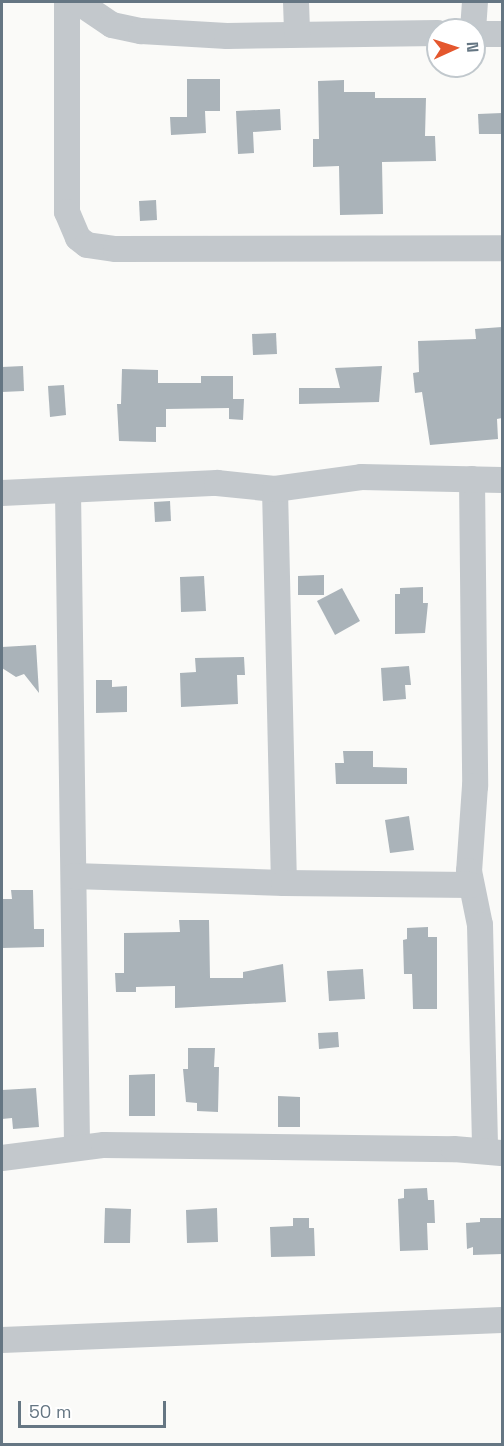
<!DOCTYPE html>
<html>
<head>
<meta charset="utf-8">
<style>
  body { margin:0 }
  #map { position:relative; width:504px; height:1446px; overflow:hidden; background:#fafaf8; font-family:"Space Grotesk",sans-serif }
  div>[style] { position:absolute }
  .building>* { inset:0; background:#aab3b9 }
  .minor>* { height:26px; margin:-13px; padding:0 13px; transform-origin:13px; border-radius:13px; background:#c3c8cc }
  span { translate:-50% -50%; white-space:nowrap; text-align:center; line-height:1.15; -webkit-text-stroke:6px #fff; paint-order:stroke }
  .frame { position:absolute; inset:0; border:3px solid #657683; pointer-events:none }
  .north { position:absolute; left:426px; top:18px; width:60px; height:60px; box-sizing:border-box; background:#fff; border:2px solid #c1c8cd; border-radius:50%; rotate:87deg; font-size:16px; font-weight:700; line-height:24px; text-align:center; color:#657683 }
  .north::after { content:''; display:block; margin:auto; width:21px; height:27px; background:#e4572e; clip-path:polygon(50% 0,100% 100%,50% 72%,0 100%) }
  .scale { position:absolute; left:18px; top:1401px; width:148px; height:27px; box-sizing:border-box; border:3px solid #657683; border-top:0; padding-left:8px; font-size:18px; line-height:21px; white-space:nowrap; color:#657683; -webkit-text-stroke:4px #fff; paint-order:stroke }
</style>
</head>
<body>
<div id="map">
  <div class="building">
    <i style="clip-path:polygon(187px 79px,220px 79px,220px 111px,205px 111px,206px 133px,171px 135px,170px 117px,187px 117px)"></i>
    <i style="clip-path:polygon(344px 80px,344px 92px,375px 92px,375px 98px,426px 98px,425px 136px,435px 136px,436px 161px,382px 162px,383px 214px,340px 215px,339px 166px,313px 167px,313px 139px,319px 139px,318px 81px)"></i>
    <i style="clip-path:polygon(280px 109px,281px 130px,253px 132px,254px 153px,238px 154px,236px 111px)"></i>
    <i style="clip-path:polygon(502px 113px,502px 134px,479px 134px,478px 114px)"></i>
    <i style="clip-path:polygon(156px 200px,157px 220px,140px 221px,139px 201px)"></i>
    <i style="clip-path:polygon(502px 327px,502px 418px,497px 419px,498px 439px,430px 445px,422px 392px,415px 393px,413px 373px,419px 372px,418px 341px,476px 339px,475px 329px)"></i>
    <i style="clip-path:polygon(276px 333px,277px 354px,253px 355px,252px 334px)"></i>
    <i style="clip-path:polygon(23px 366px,24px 391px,2px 392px,2px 367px)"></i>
    <i style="clip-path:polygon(382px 366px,379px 402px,299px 404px,299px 388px,340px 388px,335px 368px)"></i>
    <i style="clip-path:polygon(122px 369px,158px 370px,158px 383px,201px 383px,201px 376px,233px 376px,233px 399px,244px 399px,243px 420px,229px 419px,229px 408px,166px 409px,166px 427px,156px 427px,156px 442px,119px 441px,117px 404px,121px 404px)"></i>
    <i style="clip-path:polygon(64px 385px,66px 415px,50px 417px,48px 386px)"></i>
    <i style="clip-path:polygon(170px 501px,171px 521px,155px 522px,154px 502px)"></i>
    <i style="clip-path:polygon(324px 575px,324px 595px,298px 595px,298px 576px)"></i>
    <i style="clip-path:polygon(204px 576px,206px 611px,181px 612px,180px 577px)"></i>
    <i style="clip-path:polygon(423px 587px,423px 603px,428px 603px,425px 633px,395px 634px,395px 594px,400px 594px,400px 588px)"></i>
    <i style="clip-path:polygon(342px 588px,360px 621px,335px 635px,317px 601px)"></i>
    <i style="clip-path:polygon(36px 645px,39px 693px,24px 674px,16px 677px,2px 668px,2px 647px)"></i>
    <i style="clip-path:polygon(244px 657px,245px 675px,237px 675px,238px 704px,181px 707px,180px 673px,196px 672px,195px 658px)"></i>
    <i style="clip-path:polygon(409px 666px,411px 685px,405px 685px,406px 699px,383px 701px,381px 668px)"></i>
    <i style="clip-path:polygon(96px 680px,112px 680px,112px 687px,127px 686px,127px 712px,96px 713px)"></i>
    <i style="clip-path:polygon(343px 751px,373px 751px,373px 767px,407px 768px,407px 784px,336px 784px,335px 763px,344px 763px)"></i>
    <i style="clip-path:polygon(409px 816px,414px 850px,390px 853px,385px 820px)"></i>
    <i style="clip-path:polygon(11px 890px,33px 890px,34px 929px,44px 929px,44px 947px,2px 948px,2px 899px,12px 899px)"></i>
    <i style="clip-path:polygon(179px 920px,209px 920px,210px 978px,243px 978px,243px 972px,283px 964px,286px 1002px,175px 1008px,175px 986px,136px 987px,136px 992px,116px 992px,115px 973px,124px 973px,124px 933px,180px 932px)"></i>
    <i style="clip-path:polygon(428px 927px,428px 937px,437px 937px,437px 1009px,413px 1009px,412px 974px,404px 974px,403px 940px,407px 939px,407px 928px)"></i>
    <i style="clip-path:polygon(363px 969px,365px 999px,329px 1001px,327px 971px)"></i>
    <i style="clip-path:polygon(338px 1032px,339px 1047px,319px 1049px,318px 1033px)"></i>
    <i style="clip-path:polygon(188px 1048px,215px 1048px,214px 1067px,219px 1067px,218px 1112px,197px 1111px,197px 1103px,186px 1102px,183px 1069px,188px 1069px)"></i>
    <i style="clip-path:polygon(155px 1074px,155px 1116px,129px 1116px,129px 1075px)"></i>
    <i style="clip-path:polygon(36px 1088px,39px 1127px,13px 1129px,12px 1118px,2px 1119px,2px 1090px)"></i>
    <i style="clip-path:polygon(278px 1096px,300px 1097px,300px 1127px,278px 1127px)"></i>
    <i style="clip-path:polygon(427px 1188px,428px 1200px,434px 1200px,435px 1223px,427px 1223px,428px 1250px,400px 1251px,398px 1199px,404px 1198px,404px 1189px)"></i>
    <i style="clip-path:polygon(105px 1208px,131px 1209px,130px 1243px,104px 1243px)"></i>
    <i style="clip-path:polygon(217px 1208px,218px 1242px,187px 1243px,186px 1210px)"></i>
    <i style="clip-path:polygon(293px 1218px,309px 1218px,309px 1228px,314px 1228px,315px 1256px,271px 1257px,270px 1227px,293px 1226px)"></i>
    <i style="clip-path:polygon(480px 1218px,502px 1218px,502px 1254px,473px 1255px,473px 1247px,467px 1249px,466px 1223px,480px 1222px)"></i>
  </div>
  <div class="minor">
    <i style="left:67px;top:2px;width:210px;rotate:90deg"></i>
    <i style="left:67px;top:212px;width:28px;rotate:67deg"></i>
    <i style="left:78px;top:238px;width:11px;rotate:38deg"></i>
    <i style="left:87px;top:245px;width:29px;rotate:8deg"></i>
    <i style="left:116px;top:249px;width:386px;rotate:-0.1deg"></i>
    <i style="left:78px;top:2px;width:41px;rotate:34.1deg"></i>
    <i style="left:112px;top:25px;width:30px;rotate:12deg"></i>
    <i style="left:141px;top:31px;width:86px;rotate:3.3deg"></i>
    <i style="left:227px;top:36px;width:211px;rotate:-0.8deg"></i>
    <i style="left:296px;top:2px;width:32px;rotate:88deg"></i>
    <i style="left:473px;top:30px;width:28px;rotate:-86deg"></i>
    <i style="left:474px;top:34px;width:28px"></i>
    <i style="left:472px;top:479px;width:307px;rotate:89.4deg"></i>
    <i style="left:475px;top:786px;width:85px;rotate:94deg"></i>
    <i style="left:469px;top:871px;width:55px;rotate:78.5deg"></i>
    <i style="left:480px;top:925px;width:225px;rotate:88.7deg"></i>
    <i style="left:275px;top:489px;width:394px;rotate:88.7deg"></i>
    <i style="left:68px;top:491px;width:656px;rotate:89.21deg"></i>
    <i style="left:2px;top:493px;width:215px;rotate:-2.7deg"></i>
    <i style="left:217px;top:483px;width:58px;rotate:5.9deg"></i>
    <i style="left:275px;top:489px;width:87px;rotate:-7.9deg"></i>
    <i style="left:361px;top:477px;width:141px;rotate:1.2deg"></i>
    <i style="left:74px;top:876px;width:210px;rotate:1.9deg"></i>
    <i style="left:284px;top:883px;width:187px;rotate:0.6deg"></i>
    <i style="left:2px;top:1158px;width:103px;rotate:-7.3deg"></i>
    <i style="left:104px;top:1145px;width:350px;rotate:0.7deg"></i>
    <i style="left:454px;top:1149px;width:47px;rotate:4.9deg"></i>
    <i style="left:2px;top:1340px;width:500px;rotate:-2.29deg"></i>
  </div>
  <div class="frame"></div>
  <div class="north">N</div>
  <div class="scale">50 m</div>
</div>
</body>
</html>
